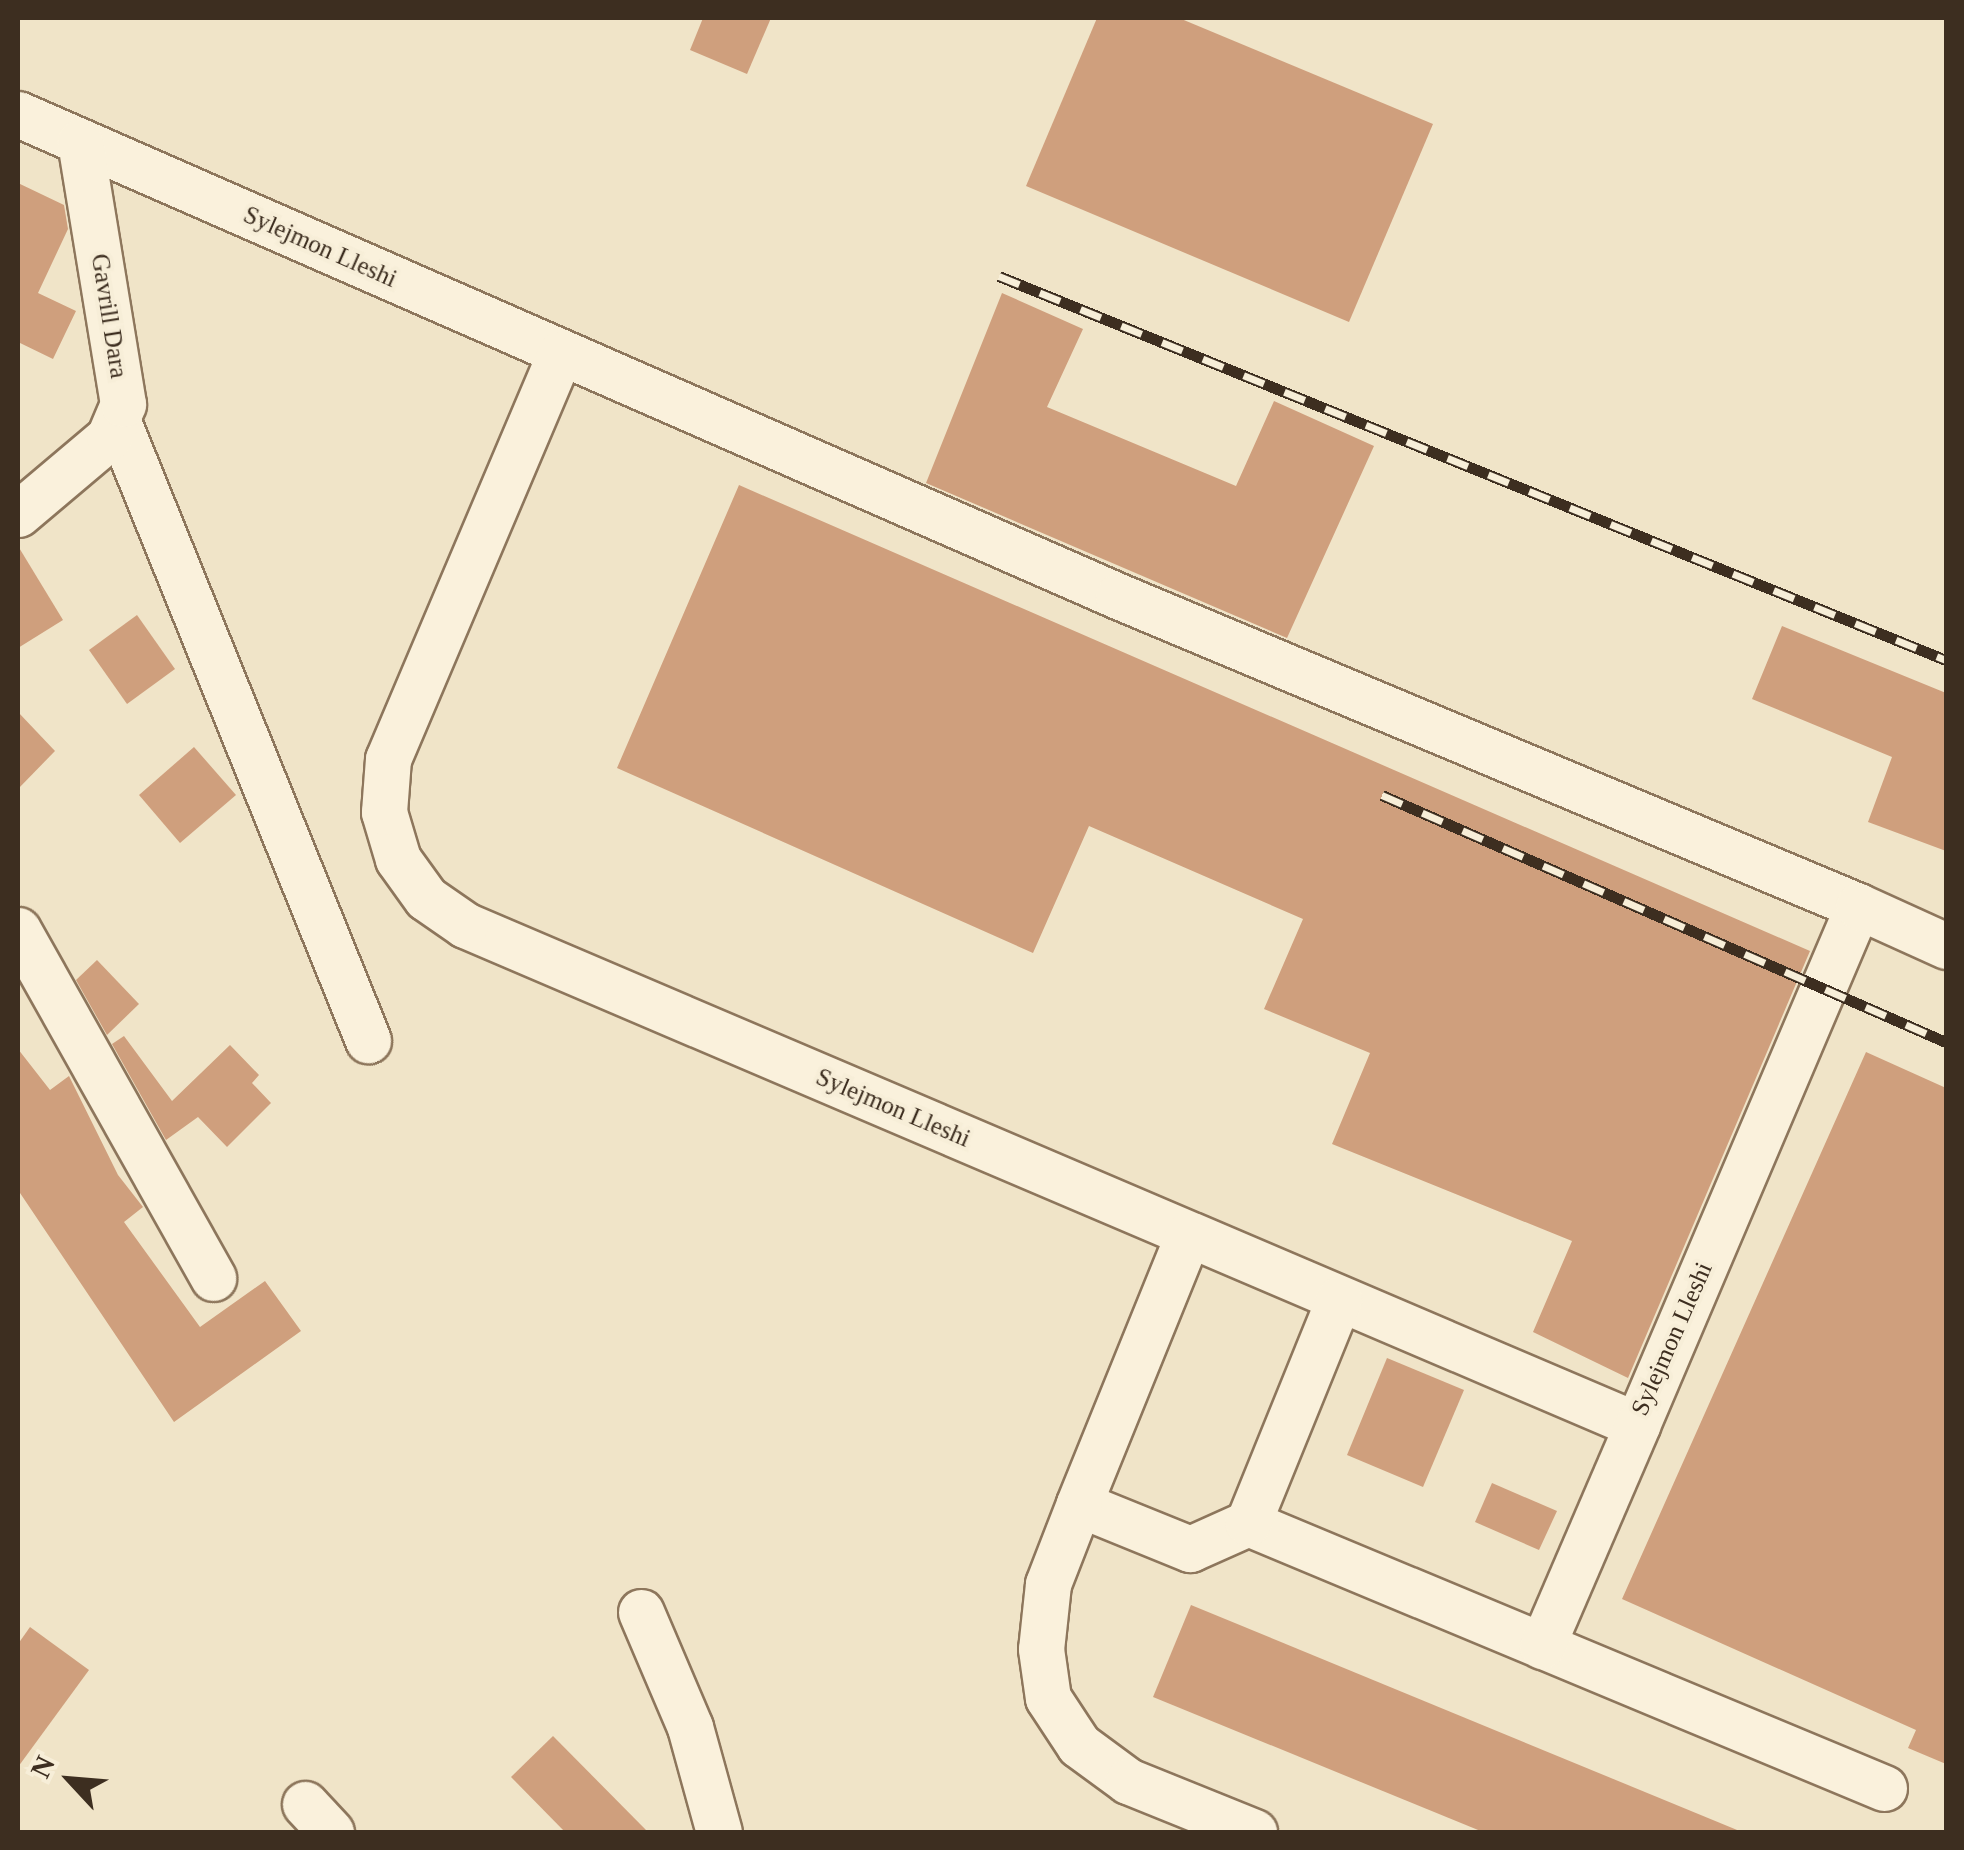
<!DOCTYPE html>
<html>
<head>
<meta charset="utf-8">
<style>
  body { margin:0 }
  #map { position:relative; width:1964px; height:1850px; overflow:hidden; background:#f0e4c8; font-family:"Times New Roman",serif }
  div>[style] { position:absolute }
  .building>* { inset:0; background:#cf9f7d }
  .roads { filter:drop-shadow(2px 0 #8d765c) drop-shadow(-2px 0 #8d765c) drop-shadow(0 2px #8d765c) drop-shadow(0 -2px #8d765c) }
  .minor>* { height:45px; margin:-22.5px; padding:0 22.5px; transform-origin:22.5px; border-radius:22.5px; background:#faf1dc }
  .rail>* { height:11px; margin-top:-5.5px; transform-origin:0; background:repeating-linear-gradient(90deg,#f7eed8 0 22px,#3d2e20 0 44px); box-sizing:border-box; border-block:2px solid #3d2e20 }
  span { translate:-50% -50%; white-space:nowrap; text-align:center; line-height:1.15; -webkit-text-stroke:8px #f7eed8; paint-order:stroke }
  .street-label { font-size:25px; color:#3d2e20 }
  .frame { position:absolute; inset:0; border:20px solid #3d2e20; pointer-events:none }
  .north { position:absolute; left:20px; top:1730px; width:100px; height:100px; -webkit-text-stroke:8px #f7eed8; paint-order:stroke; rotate:296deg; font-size:28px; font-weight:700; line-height:40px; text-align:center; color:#3d2e20 }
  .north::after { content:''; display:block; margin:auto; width:35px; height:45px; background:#3d2e20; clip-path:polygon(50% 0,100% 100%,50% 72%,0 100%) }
</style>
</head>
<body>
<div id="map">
  <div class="building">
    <i style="clip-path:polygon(703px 18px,771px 18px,747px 74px,690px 50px)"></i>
    <i style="clip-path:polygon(1097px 18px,1179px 18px,1433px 124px,1349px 322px,1026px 186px)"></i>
    <i style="clip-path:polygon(18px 183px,64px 205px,68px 229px,38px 293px,76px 311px,53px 359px,18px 342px)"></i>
    <i style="clip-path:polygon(1002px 293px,1083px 329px,1047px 407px,1236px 486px,1274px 401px,1374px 446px,1287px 638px,926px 483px)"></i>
    <i style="clip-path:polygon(739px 485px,1810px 951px,1628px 1378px,1533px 1332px,1572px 1241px,1332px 1144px,1370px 1053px,1264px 1009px,1303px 919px,1089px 826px,1033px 953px,617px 768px)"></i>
    <i style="clip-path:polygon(18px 546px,63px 620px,18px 648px)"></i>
    <i style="clip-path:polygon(137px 615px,175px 669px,127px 704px,89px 650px)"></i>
    <i style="clip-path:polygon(1782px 626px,1946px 693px,1946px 851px,1868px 822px,1892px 757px,1752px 699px)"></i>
    <i style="clip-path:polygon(18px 712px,55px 751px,18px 789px)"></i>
    <i style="clip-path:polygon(194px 747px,236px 795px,180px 843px,139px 795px)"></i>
    <i style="clip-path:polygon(97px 960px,139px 1004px,107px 1035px,76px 980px)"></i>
    <i style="clip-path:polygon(124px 1036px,172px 1101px,230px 1045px,259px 1075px,252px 1083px,271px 1103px,227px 1147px,198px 1117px,166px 1140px,112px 1044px)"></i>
    <i style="clip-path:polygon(18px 1049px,50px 1090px,69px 1076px,118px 1175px,143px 1207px,124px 1222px,200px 1327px,265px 1281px,301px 1331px,174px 1422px,18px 1190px)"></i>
    <i style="clip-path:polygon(1866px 1052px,1946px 1088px,1946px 1764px,1908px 1748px,1916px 1730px,1622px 1599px)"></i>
    <i style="clip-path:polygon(1387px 1358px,1464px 1390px,1423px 1487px,1347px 1455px)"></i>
    <i style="clip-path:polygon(1492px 1483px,1557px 1511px,1539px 1550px,1475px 1522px)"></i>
    <i style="clip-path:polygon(1191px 1605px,1742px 1832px,1483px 1832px,1153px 1697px)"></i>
    <i style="clip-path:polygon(30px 1627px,89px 1670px,18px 1767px,18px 1644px)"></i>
    <i style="clip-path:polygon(553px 1736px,648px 1832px,565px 1832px,511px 1777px)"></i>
  </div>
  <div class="roads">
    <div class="minor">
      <i style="left:18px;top:114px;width:1201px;rotate:23.66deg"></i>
      <i style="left:1118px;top:596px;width:802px;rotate:22.73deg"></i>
      <i style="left:1858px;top:906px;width:564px;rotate:113.07deg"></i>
      <i style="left:1637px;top:1425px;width:1274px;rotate:-156.9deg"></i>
      <i style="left:465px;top:925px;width:47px;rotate:-145.3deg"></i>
      <i style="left:426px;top:898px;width:48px;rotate:-125.7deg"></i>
      <i style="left:398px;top:859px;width:49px;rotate:-106.6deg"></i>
      <i style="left:384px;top:812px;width:53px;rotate:-85.7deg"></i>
      <i style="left:388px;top:759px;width:440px;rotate:-67deg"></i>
      <i style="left:118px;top:422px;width:667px;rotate:67.98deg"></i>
      <i style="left:18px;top:514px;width:119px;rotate:-40.2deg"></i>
      <i style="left:109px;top:437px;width:36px;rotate:-67deg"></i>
      <i style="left:123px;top:404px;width:266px;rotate:-99.3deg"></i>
      <i style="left:1858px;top:906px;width:97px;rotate:24.4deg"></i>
      <i style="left:18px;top:930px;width:399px;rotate:60.7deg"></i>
      <i style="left:1188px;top:1235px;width:290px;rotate:112.1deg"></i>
      <i style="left:1079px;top:1504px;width:120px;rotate:22.1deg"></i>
      <i style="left:1190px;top:1549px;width:64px;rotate:-24.1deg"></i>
      <i style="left:1248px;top:1523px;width:689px;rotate:22.62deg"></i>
      <i style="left:1079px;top:1504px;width:86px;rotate:111.2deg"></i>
      <i style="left:1048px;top:1584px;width:65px;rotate:96.1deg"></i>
      <i style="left:1041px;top:1649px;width:49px;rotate:81.9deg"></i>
      <i style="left:1048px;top:1698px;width:56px;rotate:56.6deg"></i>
      <i style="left:1079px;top:1745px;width:61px;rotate:36.3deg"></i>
      <i style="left:1128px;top:1781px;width:136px;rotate:22deg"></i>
      <i style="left:1248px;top:1523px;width:242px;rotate:-67.9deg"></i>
      <i style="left:641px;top:1612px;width:125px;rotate:66.9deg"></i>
      <i style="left:690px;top:1727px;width:109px;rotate:74.6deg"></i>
      <i style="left:1542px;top:1646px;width:241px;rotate:-66.7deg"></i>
      <i style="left:305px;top:1804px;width:38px;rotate:47deg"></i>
    </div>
  </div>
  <div class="rail">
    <i style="left:999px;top:276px;width:1022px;rotate:22.07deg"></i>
    <i style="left:1382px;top:795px;width:616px;rotate:23.65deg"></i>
  </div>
  <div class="street-label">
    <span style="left:320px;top:247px;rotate:24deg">Sylejmon Lleshi</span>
    <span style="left:109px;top:316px;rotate:81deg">Gavrill Dara</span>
    <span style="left:893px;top:1108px;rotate:23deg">Sylejmon Lleshi</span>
    <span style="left:1672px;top:1339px;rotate:-66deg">Sylejmon Lleshi</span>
  </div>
  <div class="frame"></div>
  <div class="north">N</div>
</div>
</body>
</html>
